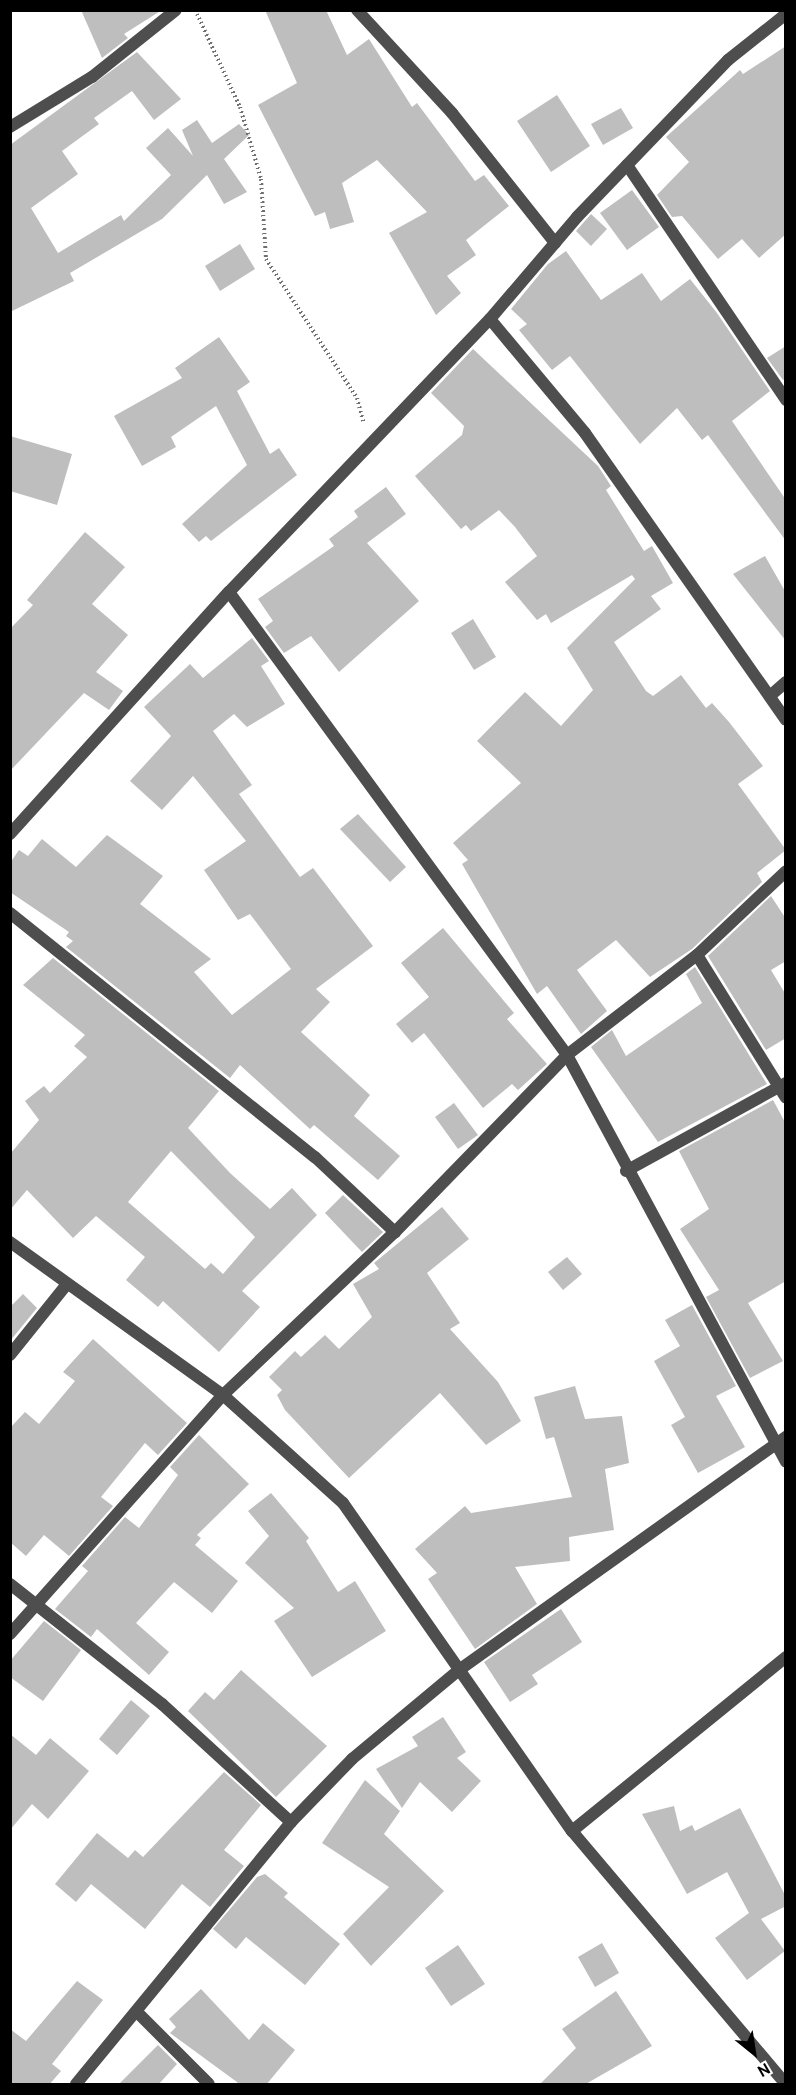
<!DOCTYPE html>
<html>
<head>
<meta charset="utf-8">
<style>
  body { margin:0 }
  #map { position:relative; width:796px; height:2095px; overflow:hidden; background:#fff; font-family:Overpass,sans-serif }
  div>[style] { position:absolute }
  .building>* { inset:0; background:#bebebe }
  .path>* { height:4px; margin-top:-2px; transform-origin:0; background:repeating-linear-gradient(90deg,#707070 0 1.5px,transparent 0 4.5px) }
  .street>* { height:12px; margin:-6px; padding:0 6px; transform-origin:6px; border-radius:6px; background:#4e4e4e }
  span { translate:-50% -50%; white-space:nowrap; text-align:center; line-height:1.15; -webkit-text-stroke:4.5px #fff; paint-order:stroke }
  .frame { position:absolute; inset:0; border:12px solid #000; pointer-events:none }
  .north { position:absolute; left:724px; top:2023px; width:60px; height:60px; -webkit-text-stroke:4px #fff; paint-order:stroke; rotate:150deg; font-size:16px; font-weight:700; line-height:24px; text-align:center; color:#000 }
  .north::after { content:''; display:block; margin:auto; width:21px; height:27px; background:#000; clip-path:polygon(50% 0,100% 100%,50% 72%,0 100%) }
</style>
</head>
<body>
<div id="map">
  <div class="building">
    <i style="clip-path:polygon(81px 10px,162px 10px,124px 34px,128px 38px,102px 58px)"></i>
    <i style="clip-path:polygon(265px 10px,326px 10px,347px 55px,369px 39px,412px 107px,417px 103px,475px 181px,484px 175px,509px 206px,466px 240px,476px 255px,447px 276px,461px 293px,436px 315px,389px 233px,427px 212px,377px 160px,342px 183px,354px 222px,330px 229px,325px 212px,315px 216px,258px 105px,297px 83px)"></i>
    <i style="clip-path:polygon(786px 46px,786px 234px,759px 258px,742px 239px,718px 259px,682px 216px,672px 217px,657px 195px,689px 162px,666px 137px,740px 70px,743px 74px)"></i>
    <i style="clip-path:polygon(137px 52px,181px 99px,154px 120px,132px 91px,94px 118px,99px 124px,62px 151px,78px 174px,31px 208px,58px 253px,121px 215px,124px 221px,171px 175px,146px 148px,168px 128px,193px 156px,182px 130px,197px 120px,212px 143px,239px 124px,249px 135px,224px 159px,247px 192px,224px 204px,207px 175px,162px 219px,70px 273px,74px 281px,10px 312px,10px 145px)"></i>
    <i style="clip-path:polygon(557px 95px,590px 146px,551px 172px,517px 121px)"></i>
    <i style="clip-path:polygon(621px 108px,633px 128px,603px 145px,591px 124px)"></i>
    <i style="clip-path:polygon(632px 190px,659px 227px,627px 250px,600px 213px)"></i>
    <i style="clip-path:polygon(591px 214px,607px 229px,591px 246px,576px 231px)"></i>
    <i style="clip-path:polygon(240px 244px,255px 269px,220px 291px,205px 266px)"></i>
    <i style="clip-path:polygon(566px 251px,601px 300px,642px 273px,661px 301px,690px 279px,717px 313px,770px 391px,732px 421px,786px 500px,786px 541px,708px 435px,702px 440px,677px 408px,640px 444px,570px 356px,552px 370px,519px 330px,527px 324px,511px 309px,548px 264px)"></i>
    <i style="clip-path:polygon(219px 337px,250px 382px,237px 391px,270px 454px,279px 448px,297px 475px,211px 541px,206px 536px,199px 542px,182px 524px,247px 465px,216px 406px,171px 437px,176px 447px,142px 466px,114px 416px,182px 378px,175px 368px)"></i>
    <i style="clip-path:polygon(786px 346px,786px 378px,783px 380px,767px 358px)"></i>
    <i style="clip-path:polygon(473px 349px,598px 466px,611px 486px,606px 490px,644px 551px,652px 546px,673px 583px,651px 596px,661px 609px,614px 642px,646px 691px,653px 696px,681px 675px,706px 708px,712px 703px,729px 722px,763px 766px,738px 784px,786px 850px,757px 873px,762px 882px,692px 949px,650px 977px,616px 940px,577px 970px,607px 1011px,581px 1034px,547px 986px,537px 994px,462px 864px,468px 860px,453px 843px,521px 783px,477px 741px,525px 692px,561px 726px,593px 690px,567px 648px,635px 579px,632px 575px,551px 623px,546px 614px,537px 620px,505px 582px,537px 556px,515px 527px,499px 510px,471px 531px,466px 525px,461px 529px,415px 476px,462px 435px,464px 426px,431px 393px)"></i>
    <i style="clip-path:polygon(10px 436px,72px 454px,57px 505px,10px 491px)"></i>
    <i style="clip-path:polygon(386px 487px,406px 514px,367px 543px,419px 601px,339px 672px,311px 636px,284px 653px,265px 627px,273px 621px,258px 599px,334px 546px,329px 539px,358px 517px,354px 511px)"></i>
    <i style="clip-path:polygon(85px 532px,125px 567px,92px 604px,128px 635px,96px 672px,123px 691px,109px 710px,84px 693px,10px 771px,10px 629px,33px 605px,27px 600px)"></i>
    <i style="clip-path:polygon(765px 556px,786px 593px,786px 641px,733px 574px)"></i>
    <i style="clip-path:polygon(473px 619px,496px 657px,474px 670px,451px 633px)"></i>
    <i style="clip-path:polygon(252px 638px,269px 661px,261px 666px,285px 704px,247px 727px,234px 714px,213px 731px,252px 785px,239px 794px,300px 877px,313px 868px,373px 946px,316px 989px,330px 1002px,301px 1032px,370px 1095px,354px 1116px,400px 1156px,378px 1180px,314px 1125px,310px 1129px,240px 1065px,230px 1078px,66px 947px,73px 941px,66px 936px,69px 932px,10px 892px,10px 863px,19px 850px,28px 856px,42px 839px,76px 867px,107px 835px,163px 876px,140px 904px,211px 959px,194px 972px,232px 1015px,291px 969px,250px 914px,238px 920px,204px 870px,246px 841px,193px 776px,162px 810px,130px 781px,171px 736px,144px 707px,190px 664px,203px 678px)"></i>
    <i style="clip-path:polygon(358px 814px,406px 867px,390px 882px,340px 829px)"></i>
    <i style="clip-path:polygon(771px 896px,786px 919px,786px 961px,771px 970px,786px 995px,786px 1038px,766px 1050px,708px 956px)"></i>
    <i style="clip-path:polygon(443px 928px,514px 1013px,507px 1019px,547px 1064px,518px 1090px,512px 1084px,483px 1108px,424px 1033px,412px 1043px,396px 1024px,429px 997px,401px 963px)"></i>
    <i style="clip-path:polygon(evenodd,53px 958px,219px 1091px,188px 1128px,230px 1173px,270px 1209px,292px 1188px,317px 1215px,242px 1291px,260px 1307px,219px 1352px,163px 1301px,158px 1307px,126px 1280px,145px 1257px,96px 1216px,73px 1238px,27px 1190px,10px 1210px,10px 1154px,39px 1120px,25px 1101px,44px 1086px,50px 1093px,87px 1057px,74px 1046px,85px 1035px,23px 985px,53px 958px,171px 1151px,255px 1237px,223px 1274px,211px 1263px,205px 1269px,128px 1202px,171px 1151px)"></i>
    <i style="clip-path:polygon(695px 967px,767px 1084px,658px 1142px,591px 1047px,612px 1030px,626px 1056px,702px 1003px,686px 974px)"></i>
    <i style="clip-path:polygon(773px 1100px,786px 1124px,786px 1281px,748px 1303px,783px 1361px,750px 1378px,706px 1297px,719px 1290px,680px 1229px,709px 1209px,679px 1151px)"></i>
    <i style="clip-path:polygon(454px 1103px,478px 1135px,458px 1149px,435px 1117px)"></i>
    <i style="clip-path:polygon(343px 1195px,383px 1232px,362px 1252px,325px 1213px)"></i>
    <i style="clip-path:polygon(442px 1207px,469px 1239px,427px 1273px,460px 1323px,450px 1329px,498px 1382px,521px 1421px,486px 1445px,440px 1393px,349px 1478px,285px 1410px,277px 1395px,282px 1390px,269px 1377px,295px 1351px,301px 1357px,325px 1335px,339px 1349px,372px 1317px,353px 1284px,379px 1269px,374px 1263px)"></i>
    <i style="clip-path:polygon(567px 1257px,582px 1274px,563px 1290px,548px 1272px)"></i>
    <i style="clip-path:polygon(23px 1294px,37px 1308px,10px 1341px,10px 1307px)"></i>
    <i style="clip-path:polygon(692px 1305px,736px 1386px,716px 1396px,745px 1447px,698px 1473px,671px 1425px,685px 1417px,654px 1361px,680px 1346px,665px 1320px)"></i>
    <i style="clip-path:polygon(93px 1339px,187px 1423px,158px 1455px,145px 1443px,101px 1497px,113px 1506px,69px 1556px,44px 1535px,26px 1556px,10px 1542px,10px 1428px,25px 1412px,39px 1424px,75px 1381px,63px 1372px)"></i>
    <i style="clip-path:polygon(575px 1386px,585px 1419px,622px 1416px,629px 1463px,605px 1469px,614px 1530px,569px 1537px,570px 1561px,515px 1567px,537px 1604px,475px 1649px,428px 1579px,437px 1573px,415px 1549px,465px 1506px,471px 1513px,572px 1497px,554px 1437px,546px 1439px,534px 1397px)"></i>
    <i style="clip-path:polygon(199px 1435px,249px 1484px,197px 1535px,201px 1538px,195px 1545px,238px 1581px,212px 1613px,174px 1582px,136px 1623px,169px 1652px,149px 1675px,97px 1629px,91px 1637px,55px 1609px,88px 1571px,82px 1566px,125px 1517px,139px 1528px,178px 1475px,170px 1467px)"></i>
    <i style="clip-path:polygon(271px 1493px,309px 1538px,306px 1541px,338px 1592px,355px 1581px,386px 1631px,312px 1677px,274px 1621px,294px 1608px,245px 1563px,269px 1536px,248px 1511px)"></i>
    <i style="clip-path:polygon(561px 1609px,582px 1642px,532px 1675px,538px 1684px,510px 1702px,484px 1662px)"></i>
    <i style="clip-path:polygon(44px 1621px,81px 1650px,43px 1701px,10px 1677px,10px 1661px)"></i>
    <i style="clip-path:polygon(241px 1670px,327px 1746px,276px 1797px,188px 1711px,205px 1692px,214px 1700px)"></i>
    <i style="clip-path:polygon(131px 1700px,150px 1716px,117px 1755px,99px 1739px)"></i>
    <i style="clip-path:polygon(443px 1717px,466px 1752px,457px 1758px,481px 1781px,452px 1812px,420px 1782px,402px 1808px,376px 1769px,418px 1746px,412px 1737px)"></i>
    <i style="clip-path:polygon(10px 1734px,36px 1755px,50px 1738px,89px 1771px,48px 1819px,32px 1804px,10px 1830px)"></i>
    <i style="clip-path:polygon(224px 1772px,261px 1805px,224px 1850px,244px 1866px,210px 1907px,182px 1884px,145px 1929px,91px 1884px,76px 1902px,55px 1884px,97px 1833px,128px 1858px,135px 1850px,143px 1857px)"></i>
    <i style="clip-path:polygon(365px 1780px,400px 1811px,384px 1834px,444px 1891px,371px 1966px,343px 1934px,389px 1887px,322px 1843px)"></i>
    <i style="clip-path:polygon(674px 1806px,680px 1831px,692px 1825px,695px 1831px,740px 1808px,786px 1897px,786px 1906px,761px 1919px,785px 1951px,747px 1980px,715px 1938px,749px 1913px,727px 1872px,687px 1894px,642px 1814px)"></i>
    <i style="clip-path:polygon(265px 1874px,288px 1893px,284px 1897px,340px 1944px,305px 1985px,246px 1937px,236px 1949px,213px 1929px,257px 1877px)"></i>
    <i style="clip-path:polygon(602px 1943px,619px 1973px,595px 1987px,578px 1957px)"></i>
    <i style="clip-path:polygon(458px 1945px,485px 1984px,451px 2006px,425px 1968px)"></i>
    <i style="clip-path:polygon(77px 1981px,103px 2000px,52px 2064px,61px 2071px,49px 2085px,10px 2085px,10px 2029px,26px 2041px)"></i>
    <i style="clip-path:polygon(201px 1989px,249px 2040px,263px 2023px,295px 2050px,266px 2085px,241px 2085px,170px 2033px,176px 2027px,169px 2019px)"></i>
    <i style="clip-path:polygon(616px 1991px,652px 2046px,584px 2085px,539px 2085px,576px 2048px,562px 2029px)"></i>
    <i style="clip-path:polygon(158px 2045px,177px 2064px,158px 2085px,118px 2085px)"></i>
  </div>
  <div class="path">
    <i style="left:197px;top:14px;width:102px;rotate:65.2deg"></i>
    <i style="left:240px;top:107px;width:75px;rotate:73.7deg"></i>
    <i style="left:261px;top:179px;width:80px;rotate:86.4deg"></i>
    <i style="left:266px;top:259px;width:166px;rotate:56.8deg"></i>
    <i style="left:357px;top:398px;width:24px;rotate:75deg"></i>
  </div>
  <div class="street">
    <i style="left:357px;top:10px;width:140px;rotate:47.3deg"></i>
    <i style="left:452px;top:113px;width:166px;rotate:51.6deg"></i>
    <i style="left:10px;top:127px;width:96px;rotate:-31.4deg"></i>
    <i style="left:92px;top:77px;width:107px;rotate:-38.6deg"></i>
    <i style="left:627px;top:165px;width:284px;rotate:55.9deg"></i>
    <i style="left:490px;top:319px;width:148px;rotate:50.2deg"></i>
    <i style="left:585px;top:433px;width:350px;rotate:55deg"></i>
    <i style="left:229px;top:592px;width:573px;rotate:53.87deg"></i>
    <i style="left:567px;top:1055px;width:462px;rotate:61.7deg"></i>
    <i style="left:771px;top:695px;width:20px;rotate:-41deg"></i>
    <i style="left:10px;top:834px;width:326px;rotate:-47.9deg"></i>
    <i style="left:229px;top:592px;width:378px;rotate:-46.3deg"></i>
    <i style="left:490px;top:319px;width:134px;rotate:-49.5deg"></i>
    <i style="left:577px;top:217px;width:218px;rotate:-46.1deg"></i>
    <i style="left:728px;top:60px;width:74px;rotate:-38.4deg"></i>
    <i style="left:10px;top:913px;width:391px;rotate:38.7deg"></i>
    <i style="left:315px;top:1157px;width:110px;rotate:43.2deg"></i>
    <i style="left:697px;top:955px;width:168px;rotate:58.1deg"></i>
    <i style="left:626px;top:1171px;width:183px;rotate:-28.8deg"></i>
    <i style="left:10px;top:1242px;width:262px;rotate:35.7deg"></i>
    <i style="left:223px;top:1395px;width:161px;rotate:42deg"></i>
    <i style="left:343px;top:1503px;width:400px;rotate:55.1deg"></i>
    <i style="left:572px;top:1831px;width:331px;rotate:49.8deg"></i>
    <i style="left:10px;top:1355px;width:91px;rotate:-51.2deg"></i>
    <i style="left:10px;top:1584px;width:194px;rotate:38.3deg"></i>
    <i style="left:162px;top:1704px;width:175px;rotate:42.5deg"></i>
    <i style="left:10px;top:1634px;width:320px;rotate:-48.3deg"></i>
    <i style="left:223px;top:1395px;width:237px;rotate:-43.5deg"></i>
    <i style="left:395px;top:1232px;width:247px;rotate:-45.8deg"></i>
    <i style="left:567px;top:1055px;width:164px;rotate:-37.6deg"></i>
    <i style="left:697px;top:955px;width:122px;rotate:-43.3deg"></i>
    <i style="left:572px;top:1831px;width:276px;rotate:-39.1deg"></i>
    <i style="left:138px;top:2013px;width:100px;rotate:45deg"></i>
    <i style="left:76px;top:2084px;width:339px;rotate:-50.6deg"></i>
    <i style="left:291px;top:1822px;width:88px;rotate:-45.9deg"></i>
    <i style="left:352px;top:1759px;width:139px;rotate:-39.8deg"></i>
    <i style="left:459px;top:1670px;width:402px;rotate:-35.5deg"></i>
  </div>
  <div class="frame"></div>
  <div class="north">N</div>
</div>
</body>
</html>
